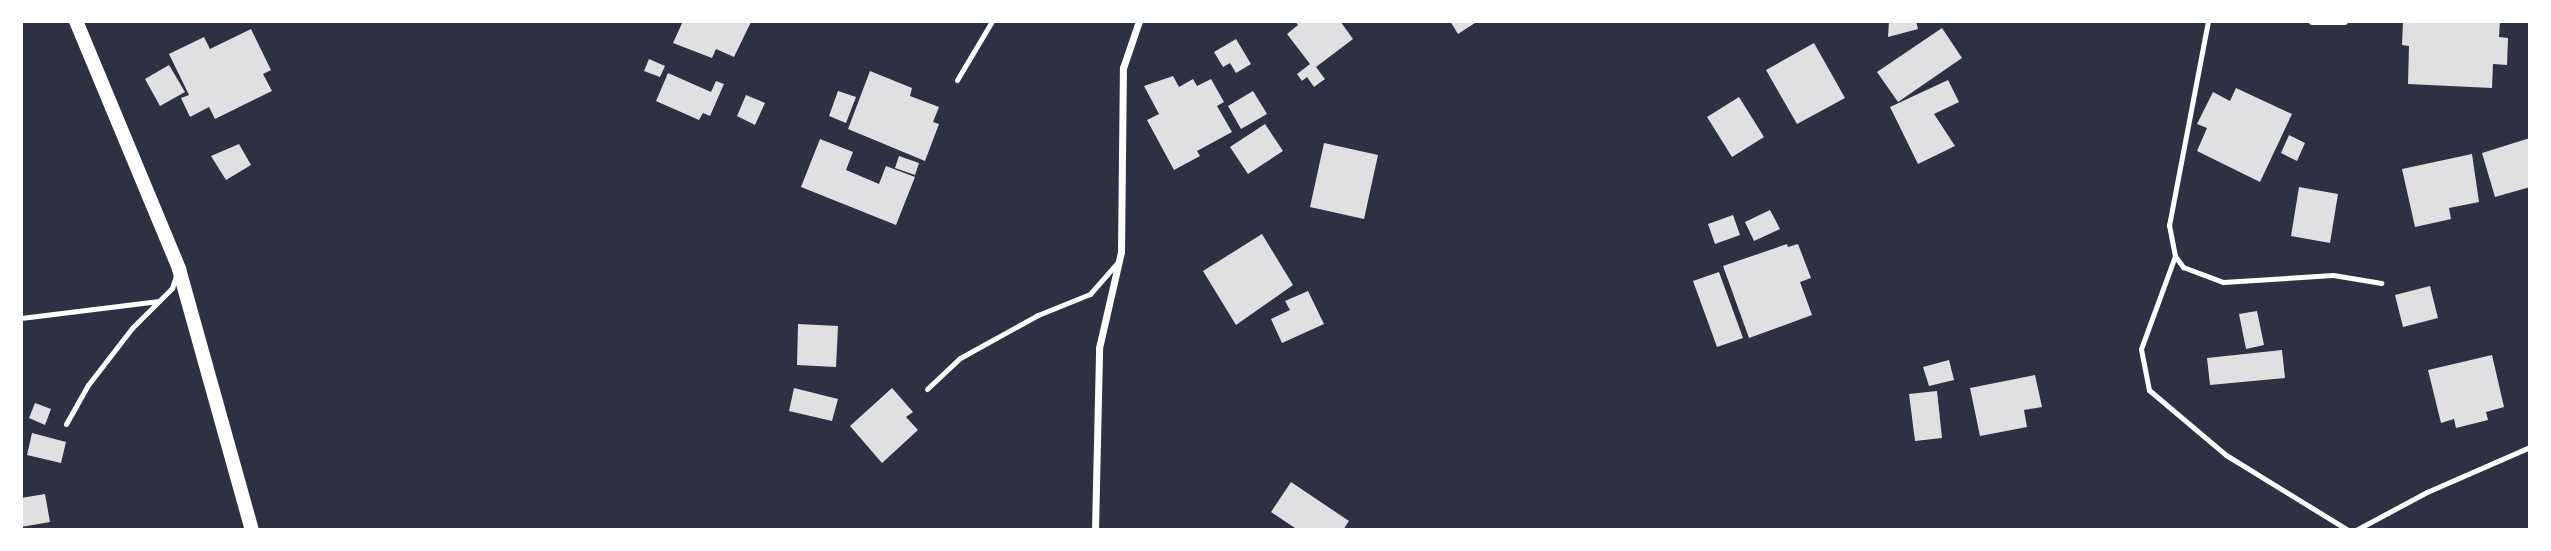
<!DOCTYPE html>
<html>
<head>
<meta charset="utf-8">
<style>
  body { margin:0 }
  #map { position:relative; width:2551px; height:551px; overflow:hidden; background:#2d3142; font-family:"Roboto Serif",serif }
  div>[style] { position:absolute }
  .building>* { inset:0; background:#e0e0e3 }
  .service>* { height:5px; margin:-2.5px; padding:0 2.5px; transform-origin:2.5px; border-radius:2.5px; background:#fff }
  .minor>* { height:7px; margin:-3.5px; padding:0 3.5px; transform-origin:3.5px; border-radius:3.5px; background:#fff }
  .secondary>* { height:14px; margin:-7px; padding:0 7px; transform-origin:7px; border-radius:7px; background:#fff }
  span { translate:-50% -50%; white-space:nowrap; text-align:center; line-height:1.15; -webkit-text-stroke:7px #fff; paint-order:stroke }
  .frame { position:absolute; inset:0; border:23px solid #fff; pointer-events:none }
</style>
</head>
<body>
<div id="map">
  <div class="building">
    <i style="clip-path:polygon(683px 21px,749px 21px,751px 22px,734px 57px,716px 49px,712px 58px,673px 43px)"></i>
    <i style="clip-path:polygon(1295px 21px,1340px 21px,1353px 39px,1316px 67px,1325px 79px,1314px 87px,1307px 77px,1302px 81px,1297px 74px,1310px 64px,1287px 34px,1298px 25px)"></i>
    <i style="clip-path:polygon(1450px 21px,1478px 21px,1458px 34px)"></i>
    <i style="clip-path:polygon(1889px 21px,1916px 21px,1918px 29px,1888px 37px)"></i>
    <i style="clip-path:polygon(2403px 21px,2500px 21px,2499px 37px,2508px 38px,2507px 65px,2493px 64px,2492px 88px,2408px 84px,2409px 46px,2402px 45px)"></i>
    <i style="clip-path:polygon(1942px 28px,1962px 58px,1898px 102px,1877px 72px)"></i>
    <i style="clip-path:polygon(251px 29px,271px 70px,263px 74px,272px 91px,215px 119px,209px 107px,190px 117px,181px 98px,189px 95px,169px 54px,204px 37px,210px 49px)"></i>
    <i style="clip-path:polygon(1236px 39px,1251px 64px,1236px 73px,1230px 63px,1223px 67px,1214px 52px)"></i>
    <i style="clip-path:polygon(1814px 43px,1845px 98px,1797px 124px,1766px 70px)"></i>
    <i style="clip-path:polygon(649px 59px,665px 66px,660px 77px,644px 71px)"></i>
    <i style="clip-path:polygon(169px 65px,185px 92px,160px 106px,145px 79px)"></i>
    <i style="clip-path:polygon(870px 71px,912px 88px,910px 96px,939px 107px,933px 122px,939px 124px,925px 161px,848px 129px)"></i>
    <i style="clip-path:polygon(668px 73px,711px 92px,716px 81px,724px 84px,710px 116px,703px 113px,699px 120px,656px 101px)"></i>
    <i style="clip-path:polygon(1173px 76px,1179px 87px,1193px 79px,1197px 86px,1211px 79px,1224px 102px,1217px 106px,1232px 132px,1197px 151px,1200px 156px,1174px 170px,1147px 120px,1159px 114px,1144px 86px)"></i>
    <i style="clip-path:polygon(1948px 80px,1959px 102px,1934px 114px,1955px 146px,1918px 164px,1890px 107px)"></i>
    <i style="clip-path:polygon(2236px 88px,2292px 114px,2260px 182px,2197px 151px,2207px 128px,2197px 124px,2213px 92px,2230px 101px)"></i>
    <i style="clip-path:polygon(838px 91px,856px 97px,846px 123px,829px 116px)"></i>
    <i style="clip-path:polygon(1253px 91px,1267px 114px,1241px 129px,1228px 106px)"></i>
    <i style="clip-path:polygon(746px 95px,765px 103px,755px 125px,737px 116px)"></i>
    <i style="clip-path:polygon(1739px 97px,1764px 137px,1732px 157px,1707px 117px)"></i>
    <i style="clip-path:polygon(1265px 124px,1283px 151px,1248px 174px,1230px 147px)"></i>
    <i style="clip-path:polygon(2289px 135px,2305px 143px,2297px 161px,2281px 153px)"></i>
    <i style="clip-path:polygon(2530px 138px,2530px 187px,2495px 197px,2482px 153px)"></i>
    <i style="clip-path:polygon(820px 139px,853px 152px,846px 170px,879px 184px,886px 166px,915px 177px,896px 225px,801px 187px)"></i>
    <i style="clip-path:polygon(1324px 143px,1378px 155px,1364px 219px,1310px 207px)"></i>
    <i style="clip-path:polygon(239px 144px,251px 165px,226px 180px,211px 156px)"></i>
    <i style="clip-path:polygon(2472px 154px,2479px 202px,2449px 208px,2451px 219px,2415px 227px,2402px 169px)"></i>
    <i style="clip-path:polygon(899px 156px,919px 163px,915px 175px,895px 168px)"></i>
    <i style="clip-path:polygon(2299px 187px,2338px 194px,2330px 243px,2291px 236px)"></i>
    <i style="clip-path:polygon(1770px 210px,1780px 229px,1754px 241px,1745px 222px)"></i>
    <i style="clip-path:polygon(1733px 215px,1740px 235px,1715px 244px,1708px 224px)"></i>
    <i style="clip-path:polygon(1262px 234px,1293px 285px,1236px 325px,1203px 271px)"></i>
    <i style="clip-path:polygon(1787px 244px,1788px 247px,1798px 244px,1811px 278px,1800px 282px,1812px 315px,1749px 338px,1723px 266px)"></i>
    <i style="clip-path:polygon(1719px 272px,1743px 338px,1717px 347px,1693px 281px)"></i>
    <i style="clip-path:polygon(2430px 286px,2438px 318px,2403px 327px,2395px 295px)"></i>
    <i style="clip-path:polygon(1308px 291px,1324px 324px,1282px 343px,1271px 319px,1290px 310px,1285px 301px)"></i>
    <i style="clip-path:polygon(2257px 311px,2264px 345px,2246px 349px,2239px 314px)"></i>
    <i style="clip-path:polygon(798px 324px,838px 326px,836px 367px,797px 365px)"></i>
    <i style="clip-path:polygon(2282px 350px,2285px 378px,2210px 385px,2207px 358px)"></i>
    <i style="clip-path:polygon(2492px 355px,2504px 407px,2486px 412px,2488px 420px,2456px 428px,2454px 419px,2441px 423px,2428px 370px)"></i>
    <i style="clip-path:polygon(1949px 360px,1954px 380px,1929px 386px,1923px 367px)"></i>
    <i style="clip-path:polygon(2035px 375px,2042px 407px,2024px 410px,2027px 427px,1980px 436px,1970px 388px)"></i>
    <i style="clip-path:polygon(794px 388px,838px 399px,832px 421px,789px 411px)"></i>
    <i style="clip-path:polygon(892px 388px,913px 412px,906px 417px,918px 430px,882px 463px,850px 426px)"></i>
    <i style="clip-path:polygon(1937px 391px,1942px 438px,1915px 441px,1909px 394px)"></i>
    <i style="clip-path:polygon(35px 403px,51px 409px,45px 425px,29px 418px)"></i>
    <i style="clip-path:polygon(32px 433px,66px 442px,61px 463px,27px 455px)"></i>
    <i style="clip-path:polygon(1291px 482px,1349px 521px,1343px 530px,1298px 530px,1271px 512px)"></i>
    <i style="clip-path:polygon(45px 494px,50px 522px,21px 527px,21px 498px)"></i>
  </div>
  <div class="service">
    <i style="left:2208px;top:21px;width:208px;rotate:100.8deg"></i>
    <i style="left:2169px;top:225px;width:32px;rotate:79deg"></i>
    <i style="left:2175px;top:256px;width:14px;rotate:54deg"></i>
    <i style="left:2183px;top:267px;width:43px;rotate:20.6deg"></i>
    <i style="left:2223px;top:282px;width:110px;rotate:-3.6deg"></i>
    <i style="left:2333px;top:275px;width:49px;rotate:9.5deg"></i>
    <i style="left:957px;top:80px;width:69px;rotate:-59.3deg"></i>
    <i style="left:2175px;top:256px;width:99px;rotate:110.1deg"></i>
    <i style="left:2141px;top:349px;width:42px;rotate:79deg"></i>
    <i style="left:2149px;top:390px;width:101px;rotate:40.2deg"></i>
    <i style="left:2226px;top:455px;width:143px;rotate:31.6deg"></i>
    <i style="left:21px;top:318px;width:139px;rotate:-7deg"></i>
    <i style="left:927px;top:389px;width:45px;rotate:-43.2deg"></i>
    <i style="left:960px;top:358px;width:89px;rotate:-28.9deg"></i>
    <i style="left:1038px;top:315px;width:56px;rotate:-22deg"></i>
    <i style="left:1090px;top:294px;width:41px;rotate:-48.9deg"></i>
    <i style="left:66px;top:424px;width:45px;rotate:-60.6deg"></i>
    <i style="left:88px;top:385px;width:72px;rotate:-52.3deg"></i>
    <i style="left:132px;top:328px;width:57px;rotate:-45deg"></i>
    <i style="left:172px;top:288px;width:13px;rotate:-72deg"></i>
    <i style="left:2356px;top:530px;width:81px;rotate:-28.2deg"></i>
    <i style="left:2427px;top:492px;width:112px;rotate:-23.6deg"></i>
  </div>
  <div class="minor">
    <i style="left:2312px;top:21px;width:32px"></i>
    <i style="left:1095px;top:530px;width:182px;rotate:-88.7deg"></i>
    <i style="left:1099px;top:348px;width:98px;rotate:-77.1deg"></i>
    <i style="left:1121px;top:252px;width:184px;rotate:-89.4deg"></i>
    <i style="left:1123px;top:68px;width:50px;rotate:-71.2deg"></i>
  </div>
  <div class="secondary">
    <i style="left:76px;top:21px;width:269px;rotate:67.4deg"></i>
    <i style="left:179px;top:269px;width:271px;rotate:74.4deg"></i>
  </div>
  <div class="frame"></div>
</div>
</body>
</html>
